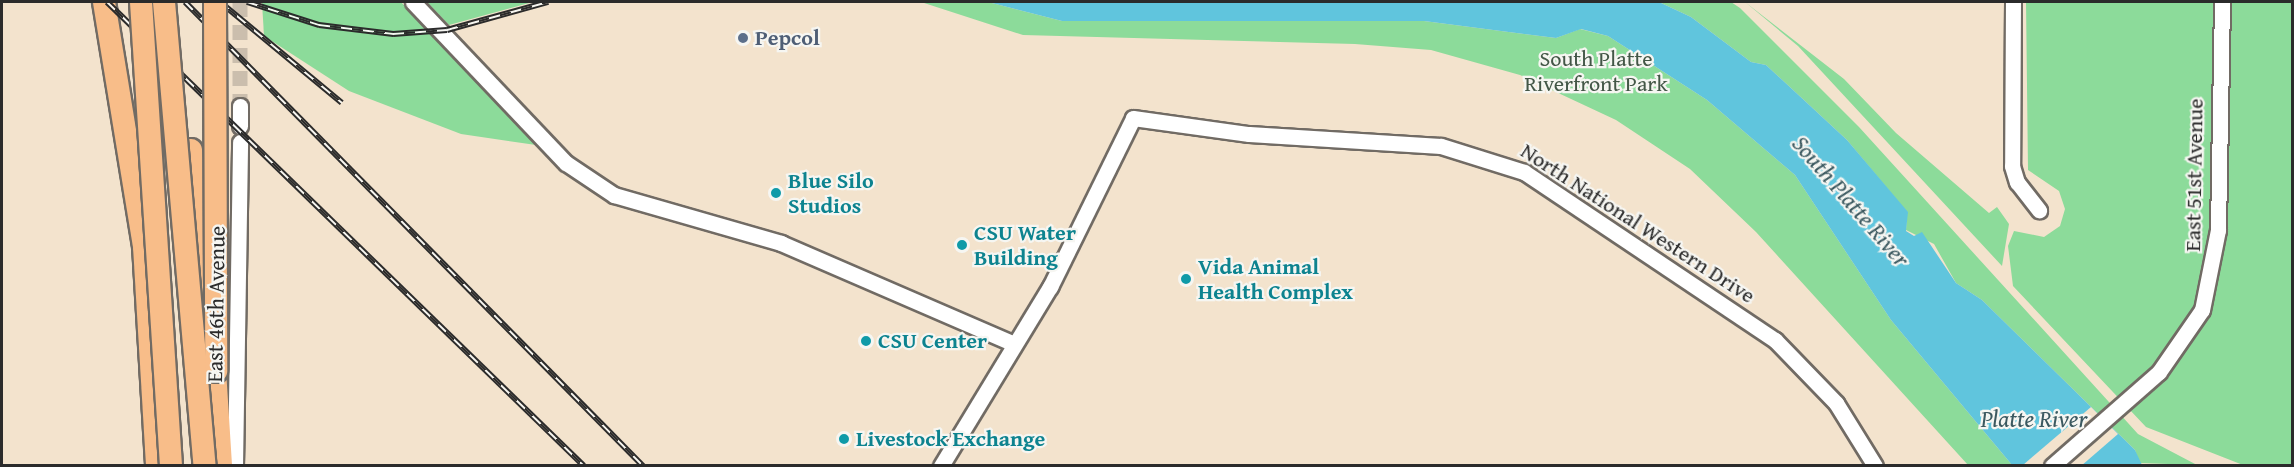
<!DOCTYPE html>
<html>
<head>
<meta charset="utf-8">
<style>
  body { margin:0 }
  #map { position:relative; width:2294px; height:467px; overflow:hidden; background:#f3e3cd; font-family:"Gentium Book Plus",serif }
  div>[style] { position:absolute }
  .green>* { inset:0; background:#8cdb9a }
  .water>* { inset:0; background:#60c5dd }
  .pier>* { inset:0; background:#f3e3cd }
  .minor-tunnel>* { height:15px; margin-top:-7.5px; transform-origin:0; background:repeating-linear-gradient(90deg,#cbbead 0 15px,transparent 0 23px) }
  .roads { filter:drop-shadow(2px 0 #716b64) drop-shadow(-2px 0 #716b64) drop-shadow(0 2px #716b64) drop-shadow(0 -2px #716b64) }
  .minor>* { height:15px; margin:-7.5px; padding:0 7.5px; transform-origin:7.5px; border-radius:7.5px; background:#fff }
  .highway>* { height:22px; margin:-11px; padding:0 11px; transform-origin:11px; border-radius:11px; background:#f8bd89 }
  .rail>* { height:6px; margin-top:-3px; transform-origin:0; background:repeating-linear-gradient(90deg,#f6f6f2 0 11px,#2b2b2b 0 22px); box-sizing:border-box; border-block:2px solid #2b2b2b }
  .bridges { filter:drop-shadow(2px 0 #716b64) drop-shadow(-2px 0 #716b64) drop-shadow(0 2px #716b64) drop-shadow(0 -2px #716b64) }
  .highway-bridge>* { height:22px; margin:-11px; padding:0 11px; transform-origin:11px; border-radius:11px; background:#f8bd89 }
  .dots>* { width:16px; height:16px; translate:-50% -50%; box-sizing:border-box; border:3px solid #f6f6f2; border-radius:50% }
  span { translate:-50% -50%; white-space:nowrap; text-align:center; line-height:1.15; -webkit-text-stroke:4.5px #f6f6f2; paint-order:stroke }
  .service-label { font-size:22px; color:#4e5e75; font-weight:700 }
  .left { translate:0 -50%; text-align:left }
  .park-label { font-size:22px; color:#435747 }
  .street-label { font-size:22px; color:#2b2b2b }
  .culture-label { font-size:22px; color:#0d838f; font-weight:700 }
  .water-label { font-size:24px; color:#3b5960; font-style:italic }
  .frame { position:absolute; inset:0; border:3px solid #2b2b2b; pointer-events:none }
</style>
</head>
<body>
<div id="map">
  <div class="green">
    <i style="clip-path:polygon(262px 2px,401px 2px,536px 145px,461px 134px,349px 91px,264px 36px)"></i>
    <i style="clip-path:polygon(427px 2px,533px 2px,449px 25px)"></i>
    <i style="clip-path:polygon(921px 2px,988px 2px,1062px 21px,1424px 21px,1556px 38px,1580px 29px,1608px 36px,1707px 100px,1795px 175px,1891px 320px,2012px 465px,1968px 465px,1756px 232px,1690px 169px,1616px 120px,1520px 75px,1431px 50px,1355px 44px,1023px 35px)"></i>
    <i style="clip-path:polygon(1659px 2px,1731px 2px,1740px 8px,1859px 127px,2138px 434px,2197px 465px,2139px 463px,2135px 450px,1982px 300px,1956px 283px,1934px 244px,1906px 230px,1907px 212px,1847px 140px,1766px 65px,1751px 62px,1691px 17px)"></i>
    <i style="clip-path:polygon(1745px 2px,1844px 79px,1896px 133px,1989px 213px,1997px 207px,2009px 224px,2002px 266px,1798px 46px)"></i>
    <i style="clip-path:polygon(2026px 2px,2292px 2px,2292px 465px,2243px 465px,2146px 427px,2013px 286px,2008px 246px,2014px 231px,2044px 237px,2060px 226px,2065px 209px,2059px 191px,2028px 170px)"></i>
  </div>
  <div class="water">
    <i style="clip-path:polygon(988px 2px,1659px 2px,1691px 17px,1751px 62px,1766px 65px,1847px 140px,1908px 212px,1906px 231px,1914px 236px,1922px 232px,1956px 283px,1982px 300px,2135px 450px,2142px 465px,2012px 465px,1891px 320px,1795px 175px,1707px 100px,1608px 36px,1581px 29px,1556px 38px,1424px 21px,1062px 21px)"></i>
  </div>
  <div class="pier">
    <i style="clip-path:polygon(2091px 407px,2118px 434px,2081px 466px,2023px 465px)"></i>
  </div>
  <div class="minor-tunnel">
    <i style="left:240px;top:2px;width:104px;rotate:90deg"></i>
  </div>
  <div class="roads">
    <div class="minor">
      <i style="left:413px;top:2px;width:222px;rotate:46.5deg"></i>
      <i style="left:566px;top:163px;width:58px;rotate:33.7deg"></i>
      <i style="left:614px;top:195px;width:174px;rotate:16deg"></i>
      <i style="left:781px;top:243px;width:254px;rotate:23.4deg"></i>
      <i style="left:2013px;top:2px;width:164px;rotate:90.3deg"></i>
      <i style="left:2012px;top:166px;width:17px;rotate:73deg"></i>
      <i style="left:2017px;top:182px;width:36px;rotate:52deg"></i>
      <i style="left:240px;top:106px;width:20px;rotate:90deg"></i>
      <i style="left:235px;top:466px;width:324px;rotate:-89.1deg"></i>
      <i style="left:941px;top:466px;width:210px;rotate:-58.7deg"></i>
      <i style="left:1050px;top:287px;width:188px;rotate:-63.8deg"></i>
      <i style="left:1133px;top:118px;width:117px;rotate:7.9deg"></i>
      <i style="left:1249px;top:134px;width:192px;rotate:3.6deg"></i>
      <i style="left:1441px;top:146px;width:87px;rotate:17.4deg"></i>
      <i style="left:1524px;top:172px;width:302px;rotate:33.8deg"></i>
      <i style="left:1775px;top:340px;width:88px;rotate:45.9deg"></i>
      <i style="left:1836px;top:403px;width:74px;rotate:58.2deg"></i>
      <i style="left:2052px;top:466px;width:142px;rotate:-41.3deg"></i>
      <i style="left:2159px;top:372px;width:75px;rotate:-55.3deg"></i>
      <i style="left:2202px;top:310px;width:82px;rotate:-78.7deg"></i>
      <i style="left:2218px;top:230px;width:228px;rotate:-89deg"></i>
    </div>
    <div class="highway">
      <i style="left:104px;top:2px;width:247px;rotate:80.7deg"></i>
      <i style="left:144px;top:246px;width:220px;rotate:86.6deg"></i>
      <i style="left:191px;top:150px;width:151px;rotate:83.5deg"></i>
      <i style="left:214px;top:354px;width:112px;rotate:86.4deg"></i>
    </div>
  </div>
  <div class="rail">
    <i style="left:107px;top:2px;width:665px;rotate:44.21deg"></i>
    <i style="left:185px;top:2px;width:652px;rotate:45.37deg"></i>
    <i style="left:220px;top:2px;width:158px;rotate:39.6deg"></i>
    <i style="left:247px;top:2px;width:76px;rotate:17.7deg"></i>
    <i style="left:319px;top:25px;width:75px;rotate:6.9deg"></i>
    <i style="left:393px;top:34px;width:54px;rotate:-4.2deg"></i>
    <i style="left:447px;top:30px;width:105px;rotate:-15.5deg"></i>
  </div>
  <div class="bridges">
    <div class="highway-bridge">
      <i style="left:141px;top:2px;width:465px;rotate:86.3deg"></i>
      <i style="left:164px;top:2px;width:466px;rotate:85deg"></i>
      <i style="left:215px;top:2px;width:369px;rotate:89.8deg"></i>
    </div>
  </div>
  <div class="dots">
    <i style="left:743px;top:38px;background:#5c6f8a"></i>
    <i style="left:776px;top:193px;background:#0f9aa8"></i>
    <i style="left:962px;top:245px;background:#0f9aa8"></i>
    <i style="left:1186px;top:279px;background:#0f9aa8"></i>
    <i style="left:866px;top:341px;background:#0f9aa8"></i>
    <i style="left:844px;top:439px;background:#0f9aa8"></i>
  </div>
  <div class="service-label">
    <span class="left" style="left:755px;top:38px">Pepcol</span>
  </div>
  <div class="park-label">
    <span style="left:1596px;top:71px">South Platte<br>Riverfront Park</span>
  </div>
  <div class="street-label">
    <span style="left:2194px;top:175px;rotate:-89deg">East 51st Avenue</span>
    <span style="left:1638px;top:223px;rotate:33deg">North National Western Drive</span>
    <span style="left:216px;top:304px;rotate:-89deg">East 46th Avenue</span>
  </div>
  <div class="culture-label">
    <span class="left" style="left:788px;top:193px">Blue Silo<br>Studios</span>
    <span class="left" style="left:974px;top:245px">CSU Water<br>Building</span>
    <span class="left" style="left:1198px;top:279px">Vida Animal<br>Health Complex</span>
    <span class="left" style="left:878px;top:341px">CSU Center</span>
    <span class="left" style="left:856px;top:439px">Livestock Exchange</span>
  </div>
  <div class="water-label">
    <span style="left:1851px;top:201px;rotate:49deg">South Platte River</span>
    <span style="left:2034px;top:419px">Platte River</span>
  </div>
  <div class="frame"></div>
</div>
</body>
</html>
